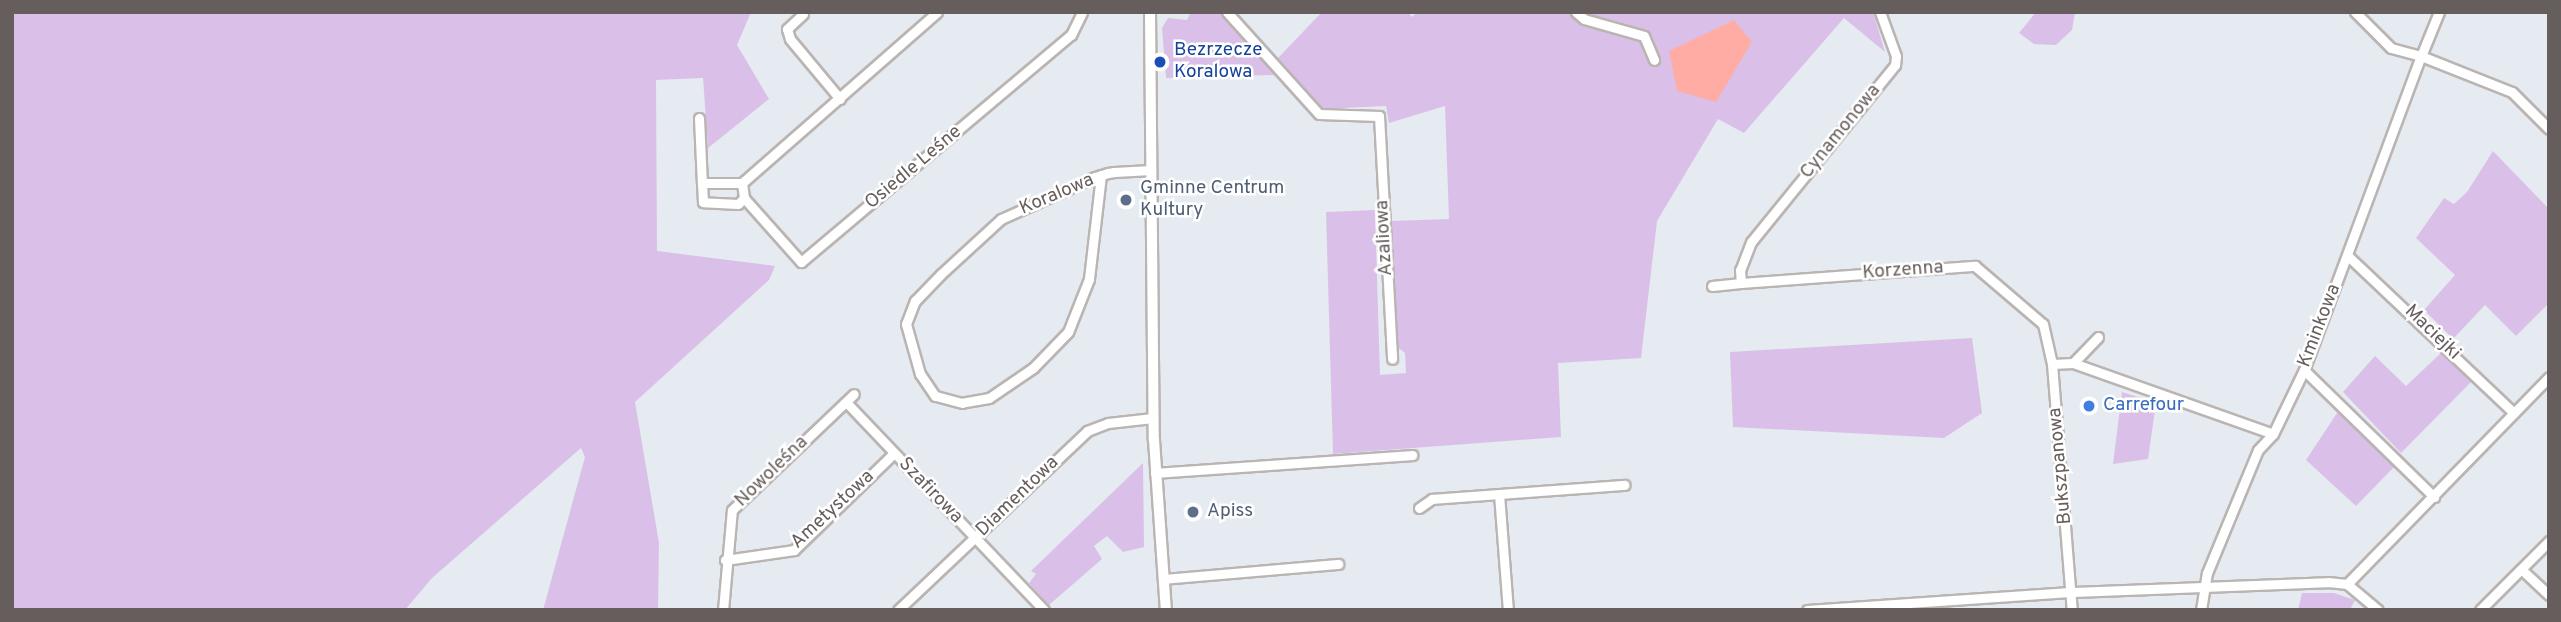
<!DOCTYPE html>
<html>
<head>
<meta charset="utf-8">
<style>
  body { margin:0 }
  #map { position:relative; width:2561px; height:622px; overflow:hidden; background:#e5ebf0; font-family:Overpass,sans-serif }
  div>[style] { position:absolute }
  .green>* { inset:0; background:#dac0e8 }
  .water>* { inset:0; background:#ffaca5 }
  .roads { filter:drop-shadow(2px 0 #bab4b2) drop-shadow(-2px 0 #bab4b2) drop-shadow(0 2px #bab4b2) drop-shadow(0 -2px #bab4b2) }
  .minor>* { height:9px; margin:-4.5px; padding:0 4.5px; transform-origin:4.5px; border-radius:4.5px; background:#fff }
  .tertiary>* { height:10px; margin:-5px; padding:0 5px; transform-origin:5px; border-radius:5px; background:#fff }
  .dots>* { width:19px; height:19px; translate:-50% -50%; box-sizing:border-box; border:4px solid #fff; border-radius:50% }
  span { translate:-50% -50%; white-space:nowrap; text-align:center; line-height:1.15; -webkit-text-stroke:5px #fff; paint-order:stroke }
  .transit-label { font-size:19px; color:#164399 }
  .left { translate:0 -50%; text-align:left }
  .street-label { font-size:19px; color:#665e5c }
  .service-label { font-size:19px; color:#4e5e75 }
  .shop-label { font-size:19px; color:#366cbe }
  .frame { position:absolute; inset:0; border:14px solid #665e5c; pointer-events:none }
</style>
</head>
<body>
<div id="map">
  <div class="green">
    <i style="clip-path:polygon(12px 12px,751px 12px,737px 45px,769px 99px,708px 148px,703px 78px,656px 80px,657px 251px,775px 266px,769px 280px,635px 402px,659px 543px,658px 610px,543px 610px,585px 457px,581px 448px,432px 578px,405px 610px,12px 610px)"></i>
    <i style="clip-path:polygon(1191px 12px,1219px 12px,1276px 75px,1166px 78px,1162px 28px,1168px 18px,1187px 20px)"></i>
    <i style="clip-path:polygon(1322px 12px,1408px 12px,1412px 17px,1417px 12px,1873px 12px,1885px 52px,1844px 18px,1744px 133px,1718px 119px,1657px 221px,1641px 358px,1558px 363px,1561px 437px,1333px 454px,1326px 212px,1375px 210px,1380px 375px,1406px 373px,1405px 353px,1396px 346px,1391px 221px,1449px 219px,1445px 106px,1389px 123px,1386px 106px,1323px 109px,1278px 58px)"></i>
    <i style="clip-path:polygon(2036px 12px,2075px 12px,2072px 30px,2056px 45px,2034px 44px,2019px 33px)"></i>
    <i style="clip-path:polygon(2493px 151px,2549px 209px,2549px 303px,2516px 336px,2485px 305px,2453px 339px,2424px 310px,2455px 275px,2416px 238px,2444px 198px,2454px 204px,2467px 192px)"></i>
    <i style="clip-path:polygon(1972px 338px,1982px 413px,1944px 438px,1733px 427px,1730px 352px)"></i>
    <i style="clip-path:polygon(2442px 352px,2473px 380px,2401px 453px,2343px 392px,2375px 356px,2406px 386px)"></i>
    <i style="clip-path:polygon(2122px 392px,2156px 403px,2148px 459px,2113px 464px)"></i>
    <i style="clip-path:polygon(2341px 407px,2396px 465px,2356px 506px,2306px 460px)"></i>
    <i style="clip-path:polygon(1143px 463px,1144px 547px,1123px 552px,1107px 536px,1094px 546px,1102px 559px,1049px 605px,1029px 583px,1036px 574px,1031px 571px)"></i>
    <i style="clip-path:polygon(2302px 593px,2334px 593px,2355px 600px,2350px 610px,2298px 610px)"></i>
  </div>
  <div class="water">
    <i style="clip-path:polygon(1734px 20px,1752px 42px,1716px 102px,1677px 91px,1669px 51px)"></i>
  </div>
  <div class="roads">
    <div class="minor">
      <i style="left:1227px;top:12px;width:137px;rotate:48deg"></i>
      <i style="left:1319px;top:114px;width:60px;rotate:1.9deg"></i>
      <i style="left:1379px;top:116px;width:243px;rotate:86.9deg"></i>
      <i style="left:1576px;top:12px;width:11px;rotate:41deg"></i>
      <i style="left:1584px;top:19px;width:62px;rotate:15.8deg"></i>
      <i style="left:1644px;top:36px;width:26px;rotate:67deg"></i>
      <i style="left:1880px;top:12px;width:47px;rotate:70deg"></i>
      <i style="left:1896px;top:56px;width:9px;rotate:96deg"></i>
      <i style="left:1895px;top:65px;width:228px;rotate:129.1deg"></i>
      <i style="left:1751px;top:242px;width:30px;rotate:111deg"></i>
      <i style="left:1740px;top:270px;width:13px;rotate:86deg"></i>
      <i style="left:1741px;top:283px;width:235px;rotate:-4.2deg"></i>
      <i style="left:1975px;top:266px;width:89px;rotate:40.5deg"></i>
      <i style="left:2043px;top:324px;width:41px;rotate:77.3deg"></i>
      <i style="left:2052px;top:364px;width:247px;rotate:85.4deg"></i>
      <i style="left:2439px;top:12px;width:48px;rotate:112.2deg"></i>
      <i style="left:2421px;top:56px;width:98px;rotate:21.6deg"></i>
      <i style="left:2512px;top:92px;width:52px;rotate:45deg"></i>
      <i style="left:803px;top:14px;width:22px;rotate:137deg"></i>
      <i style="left:787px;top:29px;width:10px;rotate:73deg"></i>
      <i style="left:790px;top:39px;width:78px;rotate:50.2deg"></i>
      <i style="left:699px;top:118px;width:65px;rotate:87.4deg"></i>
      <i style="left:1101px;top:175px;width:105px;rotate:96.6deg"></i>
      <i style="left:1089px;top:279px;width:57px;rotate:111.6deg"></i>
      <i style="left:1068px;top:332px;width:50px;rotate:134.2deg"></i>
      <i style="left:1033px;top:368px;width:53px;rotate:145.7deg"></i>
      <i style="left:989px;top:398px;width:27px;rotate:170deg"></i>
      <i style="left:962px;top:403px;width:28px;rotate:-165deg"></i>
      <i style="left:935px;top:396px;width:27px;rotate:-124deg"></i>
      <i style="left:920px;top:374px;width:52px;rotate:-105.6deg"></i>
      <i style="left:906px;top:324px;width:25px;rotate:-69deg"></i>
      <i style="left:915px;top:301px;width:37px;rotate:-46deg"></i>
      <i style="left:941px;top:274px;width:81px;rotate:-42.5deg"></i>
      <i style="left:1001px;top:219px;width:103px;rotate:-24.1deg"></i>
      <i style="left:1095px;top:177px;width:14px;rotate:-17deg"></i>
      <i style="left:1108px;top:173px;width:6px;rotate:-9deg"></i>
      <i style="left:1114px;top:172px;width:37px;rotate:-3deg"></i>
      <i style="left:742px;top:183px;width:15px;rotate:82deg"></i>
      <i style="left:744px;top:198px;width:8px;rotate:135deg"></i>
      <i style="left:738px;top:204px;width:35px;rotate:-177deg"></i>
      <i style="left:703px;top:202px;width:19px;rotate:-93deg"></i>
      <i style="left:702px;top:183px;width:40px"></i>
      <i style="left:742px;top:183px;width:259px;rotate:-41.2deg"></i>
      <i style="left:744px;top:198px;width:86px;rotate:48.3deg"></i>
      <i style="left:801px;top:262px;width:353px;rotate:-40.1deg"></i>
      <i style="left:1071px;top:35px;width:25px;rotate:-64deg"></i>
      <i style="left:2348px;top:256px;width:228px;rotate:43.4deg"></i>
      <i style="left:1712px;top:286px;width:29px;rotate:-6deg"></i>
      <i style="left:2073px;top:363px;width:212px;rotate:19.5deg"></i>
      <i style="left:2052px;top:364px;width:21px;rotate:-3deg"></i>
      <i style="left:2073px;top:363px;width:36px;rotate:-46deg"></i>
      <i style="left:2304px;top:370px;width:182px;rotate:44.3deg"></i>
      <i style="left:846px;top:402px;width:287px;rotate:46.4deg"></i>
      <i style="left:1155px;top:473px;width:258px;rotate:-4deg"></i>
      <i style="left:1499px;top:494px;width:116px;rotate:85.6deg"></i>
      <i style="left:1419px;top:508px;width:16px;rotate:-35deg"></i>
      <i style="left:1432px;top:499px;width:193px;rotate:-4.2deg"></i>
      <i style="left:725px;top:560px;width:70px;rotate:-8.2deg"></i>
      <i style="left:794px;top:550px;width:139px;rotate:-44.1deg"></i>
      <i style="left:2521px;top:569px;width:38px;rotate:43deg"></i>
      <i style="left:1163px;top:579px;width:176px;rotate:-4.9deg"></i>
      <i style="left:2347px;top:584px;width:289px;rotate:-45.7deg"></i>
      <i style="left:723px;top:610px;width:100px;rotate:-84.9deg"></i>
      <i style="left:732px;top:510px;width:168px;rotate:-43.6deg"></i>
      <i style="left:898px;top:610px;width:260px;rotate:-43.4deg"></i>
      <i style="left:1087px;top:431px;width:22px;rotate:-21deg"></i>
      <i style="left:1108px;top:423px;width:45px;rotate:-6.3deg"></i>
      <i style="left:1807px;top:610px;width:267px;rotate:-3.9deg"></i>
      <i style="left:2073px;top:592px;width:255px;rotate:-2.2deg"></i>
      <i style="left:2328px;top:582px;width:19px;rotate:6deg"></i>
      <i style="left:2347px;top:584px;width:40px;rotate:40deg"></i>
      <i style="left:2201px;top:610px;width:37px;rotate:-81deg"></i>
      <i style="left:2207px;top:573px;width:133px;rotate:-67.5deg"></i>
      <i style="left:2258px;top:450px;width:22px;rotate:-47deg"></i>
      <i style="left:2273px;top:434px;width:71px;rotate:-64.2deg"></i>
      <i style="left:2304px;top:370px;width:335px;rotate:-69.6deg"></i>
      <i style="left:2421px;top:56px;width:31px;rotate:-165deg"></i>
      <i style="left:2391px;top:48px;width:51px;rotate:-135deg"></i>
      <i style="left:2480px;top:610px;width:98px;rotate:-45deg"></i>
    </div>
    <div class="tertiary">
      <i style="left:1150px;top:12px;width:428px;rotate:89.5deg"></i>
      <i style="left:1154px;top:440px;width:170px;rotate:86deg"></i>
    </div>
  </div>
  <div class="dots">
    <i style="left:1160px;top:62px;background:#1a4fb4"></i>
    <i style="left:1126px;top:200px;background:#5c6f8a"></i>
    <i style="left:2089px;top:406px;background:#3f7fe0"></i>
    <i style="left:1193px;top:512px;background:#5c6f8a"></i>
  </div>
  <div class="transit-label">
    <span class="left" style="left:1174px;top:62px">Bezrzecze<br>Koralowa</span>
  </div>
  <div class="street-label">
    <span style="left:1841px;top:132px;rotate:-51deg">Cynamonowa</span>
    <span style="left:914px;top:168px;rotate:-40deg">Osiedle Leśne</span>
    <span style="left:1057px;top:195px;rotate:-23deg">Koralowa</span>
    <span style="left:1385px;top:238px;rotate:-93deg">Azaliowa</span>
    <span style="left:1903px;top:271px;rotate:-4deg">Korzenna</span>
    <span style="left:2320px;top:326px;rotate:-69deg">Kminkowa</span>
    <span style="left:2432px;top:333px;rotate:44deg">Maciejki</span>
    <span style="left:2061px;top:466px;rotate:-95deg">Bukszpanowa</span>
    <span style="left:772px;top:472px;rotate:-44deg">Nowoleśna</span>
    <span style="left:930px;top:491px;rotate:46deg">Szafirowa</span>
    <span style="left:1018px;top:497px;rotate:-44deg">Diamentowa</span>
    <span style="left:833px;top:510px;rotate:-43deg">Ametystowa</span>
  </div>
  <div class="service-label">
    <span class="left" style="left:1140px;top:200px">Gminne Centrum<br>Kultury</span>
    <span class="left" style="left:1207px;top:512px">Apiss</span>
  </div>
  <div class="shop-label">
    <span class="left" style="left:2103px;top:406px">Carrefour</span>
  </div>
  <div class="frame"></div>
</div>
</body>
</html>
